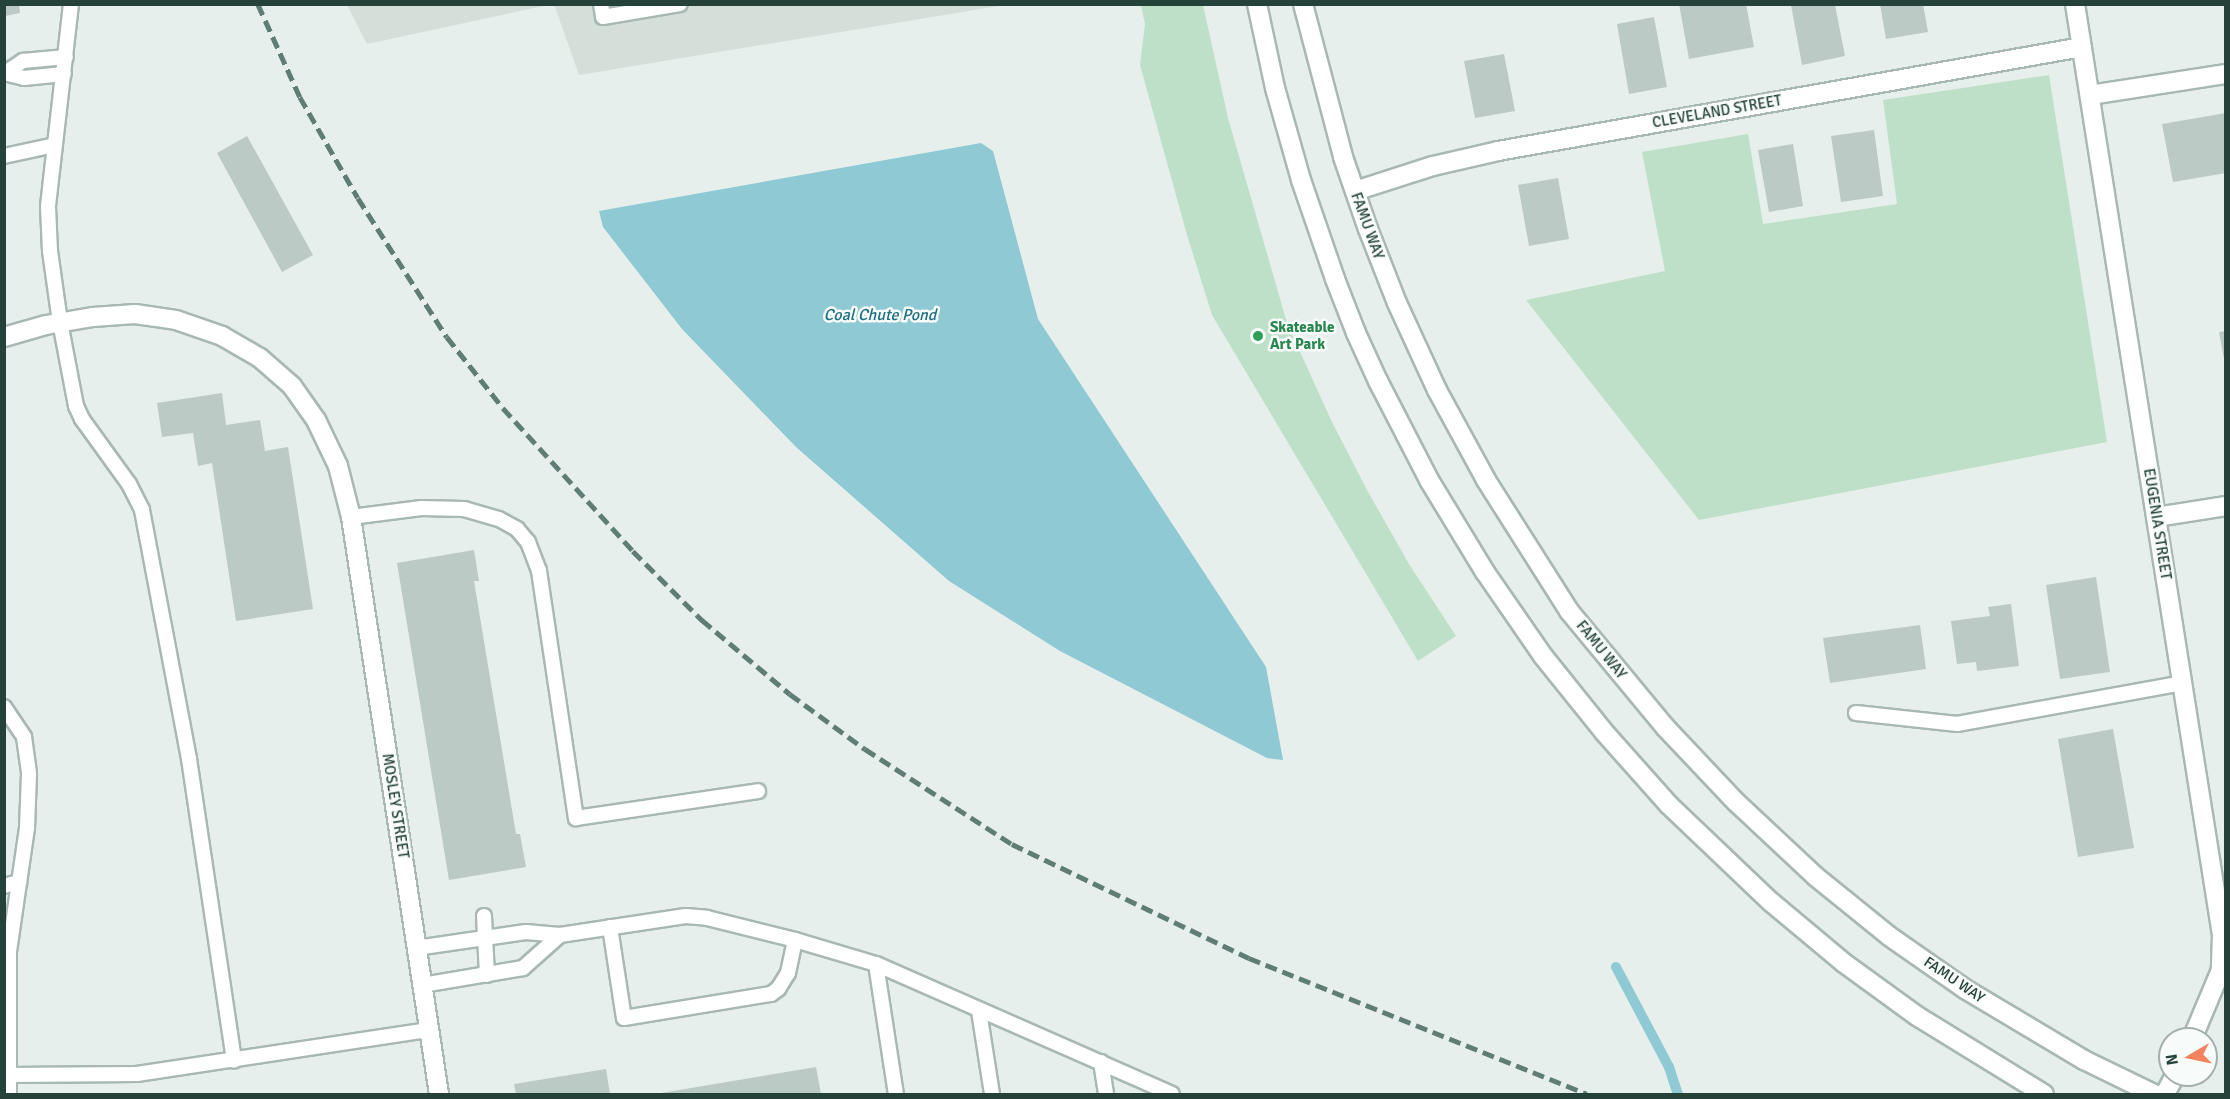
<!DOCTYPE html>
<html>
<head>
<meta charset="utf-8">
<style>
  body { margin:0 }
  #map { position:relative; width:2230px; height:1099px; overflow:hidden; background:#e6efeb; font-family:Signika,sans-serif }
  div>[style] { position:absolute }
  .built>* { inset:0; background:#d4dfda }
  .green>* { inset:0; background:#bfe0c8 }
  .water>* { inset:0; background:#8ec9d4 }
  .stream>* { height:10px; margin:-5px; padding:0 5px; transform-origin:5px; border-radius:5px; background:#8ec9d4 }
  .building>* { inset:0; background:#bbcac4 }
  .roads { filter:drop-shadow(2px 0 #a8b8b2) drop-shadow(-2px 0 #a8b8b2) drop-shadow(0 2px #a8b8b2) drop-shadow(0 -2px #a8b8b2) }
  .lane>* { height:14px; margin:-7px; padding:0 7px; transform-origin:7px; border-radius:7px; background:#fff }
  .street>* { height:18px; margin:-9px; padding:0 9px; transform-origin:9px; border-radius:9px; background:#fff }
  .secondary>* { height:18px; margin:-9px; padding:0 9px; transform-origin:9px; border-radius:9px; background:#fff }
  .rail>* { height:4.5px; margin-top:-2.25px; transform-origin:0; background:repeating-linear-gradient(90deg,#5f7d75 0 12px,transparent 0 18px) }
  .dots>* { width:16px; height:16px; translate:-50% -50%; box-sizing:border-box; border:3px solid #f7fbf9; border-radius:50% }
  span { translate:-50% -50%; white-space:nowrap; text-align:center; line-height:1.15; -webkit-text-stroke:5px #f7fbf9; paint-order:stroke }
  .street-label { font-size:15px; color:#24423a }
  .leisure-label { font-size:15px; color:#27864d; font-weight:700 }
  .left { translate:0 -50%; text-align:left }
  .water-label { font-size:16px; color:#1c6f80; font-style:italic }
  .frame { position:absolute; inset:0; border:6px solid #24423a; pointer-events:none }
  .north { position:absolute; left:2158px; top:1027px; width:60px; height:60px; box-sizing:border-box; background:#f7fbf9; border:2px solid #a3b1ad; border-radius:50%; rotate:261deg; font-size:16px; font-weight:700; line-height:24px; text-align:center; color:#24423a }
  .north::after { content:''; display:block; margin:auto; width:21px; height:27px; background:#f4845f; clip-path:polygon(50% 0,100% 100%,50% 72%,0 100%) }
</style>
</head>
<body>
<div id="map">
  <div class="built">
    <i style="clip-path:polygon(554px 4px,1005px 5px,579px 75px)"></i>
    <i style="clip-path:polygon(347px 5px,548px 5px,367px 44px)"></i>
  </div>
  <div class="green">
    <i style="clip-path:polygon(1141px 5px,1203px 5px,1228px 118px,1287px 323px,1331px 420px,1367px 490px,1409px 564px,1456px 636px,1418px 661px,1212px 315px,1187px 235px,1140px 65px,1145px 24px)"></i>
    <i style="clip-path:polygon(2049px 75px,2107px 442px,1699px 520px,1526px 300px,1665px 271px,1642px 152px,1748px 134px,1763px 224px,1897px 204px,1883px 100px)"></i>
  </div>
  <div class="water">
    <i style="clip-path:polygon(981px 143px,993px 151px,1038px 319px,1266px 667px,1283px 760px,1267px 758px,1060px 651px,949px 581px,796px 447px,682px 329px,603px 227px,599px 211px)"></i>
  </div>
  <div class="stream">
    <i style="left:1616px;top:967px;width:113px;rotate:62.1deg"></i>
    <i style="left:1669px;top:1067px;width:28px;rotate:72deg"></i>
  </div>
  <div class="building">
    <i style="clip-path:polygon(5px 4px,19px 4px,20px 13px,5px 16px)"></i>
    <i style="clip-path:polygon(1679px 4px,1746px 4px,1754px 47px,1689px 59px)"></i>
    <i style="clip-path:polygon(1880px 4px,1923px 4px,1928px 32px,1886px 39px)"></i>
    <i style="clip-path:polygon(1791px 5px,1835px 5px,1845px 56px,1802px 65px)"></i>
    <i style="clip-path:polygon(1654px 17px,1667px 87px,1629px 94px,1617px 24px)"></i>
    <i style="clip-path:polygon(1504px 54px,1515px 111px,1475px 118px,1464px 61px)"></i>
    <i style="clip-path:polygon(2226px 113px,2226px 173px,2173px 182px,2162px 124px)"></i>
    <i style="clip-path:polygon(1874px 130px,1883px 196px,1841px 202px,1831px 136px)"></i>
    <i style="clip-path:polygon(247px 136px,313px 255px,282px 272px,217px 153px)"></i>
    <i style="clip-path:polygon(1793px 144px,1803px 206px,1769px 212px,1758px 150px)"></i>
    <i style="clip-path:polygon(1558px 178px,1569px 239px,1529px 246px,1518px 185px)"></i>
    <i style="clip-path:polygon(2226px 331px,2226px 359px,2224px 359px,2219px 332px)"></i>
    <i style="clip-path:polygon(222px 393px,226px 425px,260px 420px,265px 451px,288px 447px,313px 609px,236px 621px,212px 463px,198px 466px,193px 433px,162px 437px,157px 403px)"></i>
    <i style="clip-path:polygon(474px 550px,479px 581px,474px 581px,516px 834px,520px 834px,526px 867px,449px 880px,397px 563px)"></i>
    <i style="clip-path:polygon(2096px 577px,2110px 672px,2060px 679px,2046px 585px)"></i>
    <i style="clip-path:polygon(2011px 604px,2019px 666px,1977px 671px,1976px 662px,1957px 664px,1951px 621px,1990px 616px,1988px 607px)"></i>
    <i style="clip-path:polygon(1920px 625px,1926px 669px,1830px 683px,1823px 638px)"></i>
    <i style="clip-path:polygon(2113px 729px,2134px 848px,2078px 857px,2058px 739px)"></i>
    <i style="clip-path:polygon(816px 1067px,821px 1094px,662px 1094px,661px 1093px)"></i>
    <i style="clip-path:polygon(606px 1069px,610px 1094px,516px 1094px,514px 1084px)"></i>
  </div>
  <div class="roads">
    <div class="lane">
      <i style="left:71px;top:4px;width:204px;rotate:96.5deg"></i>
      <i style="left:48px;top:207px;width:44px;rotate:87.4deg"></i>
      <i style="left:50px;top:251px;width:72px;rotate:82deg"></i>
      <i style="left:60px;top:322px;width:86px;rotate:79.2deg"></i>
      <i style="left:76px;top:406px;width:14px;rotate:65deg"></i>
      <i style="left:82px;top:419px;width:80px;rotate:54.1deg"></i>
      <i style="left:129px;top:484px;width:29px;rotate:63deg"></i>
      <i style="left:142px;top:510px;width:253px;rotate:79.3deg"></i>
      <i style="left:189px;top:759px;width:305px;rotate:81.5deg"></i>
      <i style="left:601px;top:4px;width:13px;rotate:81deg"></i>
      <i style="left:603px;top:17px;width:78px;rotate:-9.6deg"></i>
      <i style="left:4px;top:73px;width:21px;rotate:14deg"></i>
      <i style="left:24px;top:78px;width:40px;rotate:-5.7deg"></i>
      <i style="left:5px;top:73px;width:22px;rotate:-34deg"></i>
      <i style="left:23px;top:61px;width:43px;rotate:-5.3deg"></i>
      <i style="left:4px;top:156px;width:52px;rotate:-12.2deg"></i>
      <i style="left:351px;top:517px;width:71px;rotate:-7.3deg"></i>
      <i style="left:421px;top:508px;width:43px;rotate:1.3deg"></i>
      <i style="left:464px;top:509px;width:36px;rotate:16deg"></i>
      <i style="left:499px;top:519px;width:21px;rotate:29deg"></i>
      <i style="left:517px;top:529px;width:17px;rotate:50deg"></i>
      <i style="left:528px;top:542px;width:31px;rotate:69deg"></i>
      <i style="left:539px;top:571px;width:250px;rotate:81.5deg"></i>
      <i style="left:576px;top:818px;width:184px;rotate:-8.4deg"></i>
      <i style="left:4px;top:707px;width:36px;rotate:56deg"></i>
      <i style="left:24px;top:737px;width:37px;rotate:82deg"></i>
      <i style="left:29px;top:774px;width:54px;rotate:92.1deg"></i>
      <i style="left:27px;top:828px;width:125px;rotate:98.3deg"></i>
      <i style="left:9px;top:952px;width:142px;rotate:90deg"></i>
      <i style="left:1856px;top:713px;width:102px;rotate:6.2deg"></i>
      <i style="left:1957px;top:724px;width:229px;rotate:-10.3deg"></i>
      <i style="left:4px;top:886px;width:16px;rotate:-15deg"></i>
      <i style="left:484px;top:916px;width:59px;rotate:87.1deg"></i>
      <i style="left:610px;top:927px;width:92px;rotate:81.3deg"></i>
      <i style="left:624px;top:1018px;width:149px;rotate:-9.3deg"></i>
      <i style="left:771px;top:994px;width:9px;rotate:-36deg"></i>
      <i style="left:778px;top:989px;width:19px;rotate:-58deg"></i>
      <i style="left:788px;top:973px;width:34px;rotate:-78deg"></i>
      <i style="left:560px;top:935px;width:127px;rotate:-8.6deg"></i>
      <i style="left:686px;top:916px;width:21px;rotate:5deg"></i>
      <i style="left:707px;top:918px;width:91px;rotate:14deg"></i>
      <i style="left:795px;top:940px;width:84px;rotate:16.5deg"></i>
      <i style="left:876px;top:964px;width:323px;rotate:23.7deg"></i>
      <i style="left:416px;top:948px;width:111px;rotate:-8.3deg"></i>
      <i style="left:526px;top:932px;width:34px;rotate:5deg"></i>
      <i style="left:560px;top:935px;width:50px;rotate:138.3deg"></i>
      <i style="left:523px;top:968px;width:102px;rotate:170.4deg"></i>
      <i style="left:876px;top:964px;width:132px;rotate:81.3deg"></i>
      <i style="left:979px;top:1011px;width:84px;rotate:81.1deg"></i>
      <i style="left:1101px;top:1062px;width:32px;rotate:81deg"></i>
      <i style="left:9px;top:1075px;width:128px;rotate:-0.4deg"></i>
      <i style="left:137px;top:1074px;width:295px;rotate:-8.6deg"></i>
    </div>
    <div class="street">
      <i style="left:2075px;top:4px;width:943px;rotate:81.03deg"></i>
      <i style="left:2222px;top:935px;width:35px;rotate:92deg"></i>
      <i style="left:2221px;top:970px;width:75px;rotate:112.8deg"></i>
      <i style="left:2090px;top:95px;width:138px;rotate:-8.8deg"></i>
      <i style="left:1355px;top:191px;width:82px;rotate:-17.8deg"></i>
      <i style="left:1433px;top:166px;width:67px;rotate:-13deg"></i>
      <i style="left:1498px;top:151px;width:593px;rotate:-10.1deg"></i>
      <i style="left:4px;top:337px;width:44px;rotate:-15.9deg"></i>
      <i style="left:46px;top:325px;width:48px;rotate:-9.7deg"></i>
      <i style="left:93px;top:317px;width:42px;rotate:-4.1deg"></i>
      <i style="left:135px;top:314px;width:41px;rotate:8.3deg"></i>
      <i style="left:176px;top:320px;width:49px;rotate:19.2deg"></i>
      <i style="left:222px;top:336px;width:44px;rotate:30.1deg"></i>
      <i style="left:260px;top:358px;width:43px;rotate:41.2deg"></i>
      <i style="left:292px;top:386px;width:42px;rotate:54.8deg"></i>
      <i style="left:316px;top:420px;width:51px;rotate:64.4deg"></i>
      <i style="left:338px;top:466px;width:53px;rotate:75.7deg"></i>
      <i style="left:351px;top:517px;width:584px;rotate:81.33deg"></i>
      <i style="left:2156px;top:517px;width:71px;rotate:-8.9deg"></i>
      <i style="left:2165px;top:1094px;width:21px;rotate:-62deg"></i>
    </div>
    <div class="secondary">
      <i style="left:1257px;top:4px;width:86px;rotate:77.9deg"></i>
      <i style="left:1275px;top:88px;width:96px;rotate:74.2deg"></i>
      <i style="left:1301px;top:180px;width:105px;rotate:71deg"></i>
      <i style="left:1335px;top:279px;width:58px;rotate:68.7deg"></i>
      <i style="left:1356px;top:333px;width:53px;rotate:65.4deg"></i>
      <i style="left:1378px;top:381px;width:111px;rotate:62.7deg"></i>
      <i style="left:1429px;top:480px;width:108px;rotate:58.7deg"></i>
      <i style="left:1485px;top:572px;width:102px;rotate:55.4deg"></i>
      <i style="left:1543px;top:656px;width:97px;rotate:51.2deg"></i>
      <i style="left:1604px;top:732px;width:98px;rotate:48.3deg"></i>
      <i style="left:1669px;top:805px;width:141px;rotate:43.6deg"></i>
      <i style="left:1771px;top:902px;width:95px;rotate:39.9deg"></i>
      <i style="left:1844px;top:963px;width:90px;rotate:36deg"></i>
      <i style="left:1917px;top:1016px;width:149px;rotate:31.6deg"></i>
      <i style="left:1303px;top:4px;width:158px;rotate:75.3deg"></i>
      <i style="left:1343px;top:157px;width:76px;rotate:70.9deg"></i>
      <i style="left:1368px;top:229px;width:79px;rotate:68.6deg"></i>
      <i style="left:1397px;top:303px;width:96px;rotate:65.3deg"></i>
      <i style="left:1437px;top:390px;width:102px;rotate:61.4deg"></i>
      <i style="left:1486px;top:480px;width:155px;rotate:57.6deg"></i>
      <i style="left:1569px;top:611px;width:151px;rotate:50.4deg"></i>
      <i style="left:1665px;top:727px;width:103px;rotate:46.6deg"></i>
      <i style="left:1736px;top:802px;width:108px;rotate:43.1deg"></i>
      <i style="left:1815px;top:876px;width:95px;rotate:39deg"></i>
      <i style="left:1889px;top:936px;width:93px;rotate:34.9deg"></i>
      <i style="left:1965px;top:989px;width:139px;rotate:30.8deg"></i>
      <i style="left:2084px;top:1060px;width:78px;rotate:25.9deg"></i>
    </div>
  </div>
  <div class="rail">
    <i style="left:258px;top:4px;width:102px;rotate:65.7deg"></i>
    <i style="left:300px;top:97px;width:116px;rotate:60.1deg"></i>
    <i style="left:358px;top:198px;width:165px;rotate:57.4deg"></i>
    <i style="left:447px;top:337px;width:90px;rotate:51.7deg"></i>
    <i style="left:503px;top:408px;width:193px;rotate:47.7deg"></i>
    <i style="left:633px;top:551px;width:98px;rotate:45deg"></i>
    <i style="left:702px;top:620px;width:115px;rotate:40.1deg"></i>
    <i style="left:790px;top:694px;width:93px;rotate:36.3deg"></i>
    <i style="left:865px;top:749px;width:175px;rotate:32.9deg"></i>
    <i style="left:1012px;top:844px;width:263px;rotate:25.7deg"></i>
    <i style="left:1249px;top:958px;width:364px;rotate:21.9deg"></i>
  </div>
  <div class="dots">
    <i style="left:1258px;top:336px;background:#2e9e5b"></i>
  </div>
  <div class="street-label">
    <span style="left:1717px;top:112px;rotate:-10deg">CLEVELAND STREET</span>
    <span style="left:1367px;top:226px;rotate:70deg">FAMU WAY</span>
    <span style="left:2157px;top:524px;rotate:81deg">EUGENIA STREET</span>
    <span style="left:1601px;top:650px;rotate:51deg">FAMU WAY</span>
    <span style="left:395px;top:806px;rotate:81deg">MOSLEY STREET</span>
    <span style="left:1954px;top:980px;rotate:34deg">FAMU WAY</span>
  </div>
  <div class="leisure-label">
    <span class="left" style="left:1270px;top:336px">Skateable<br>Art Park</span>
  </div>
  <div class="water-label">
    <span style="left:880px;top:315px">Coal Chute Pond</span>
  </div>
  <div class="frame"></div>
  <div class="north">N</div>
</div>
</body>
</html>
